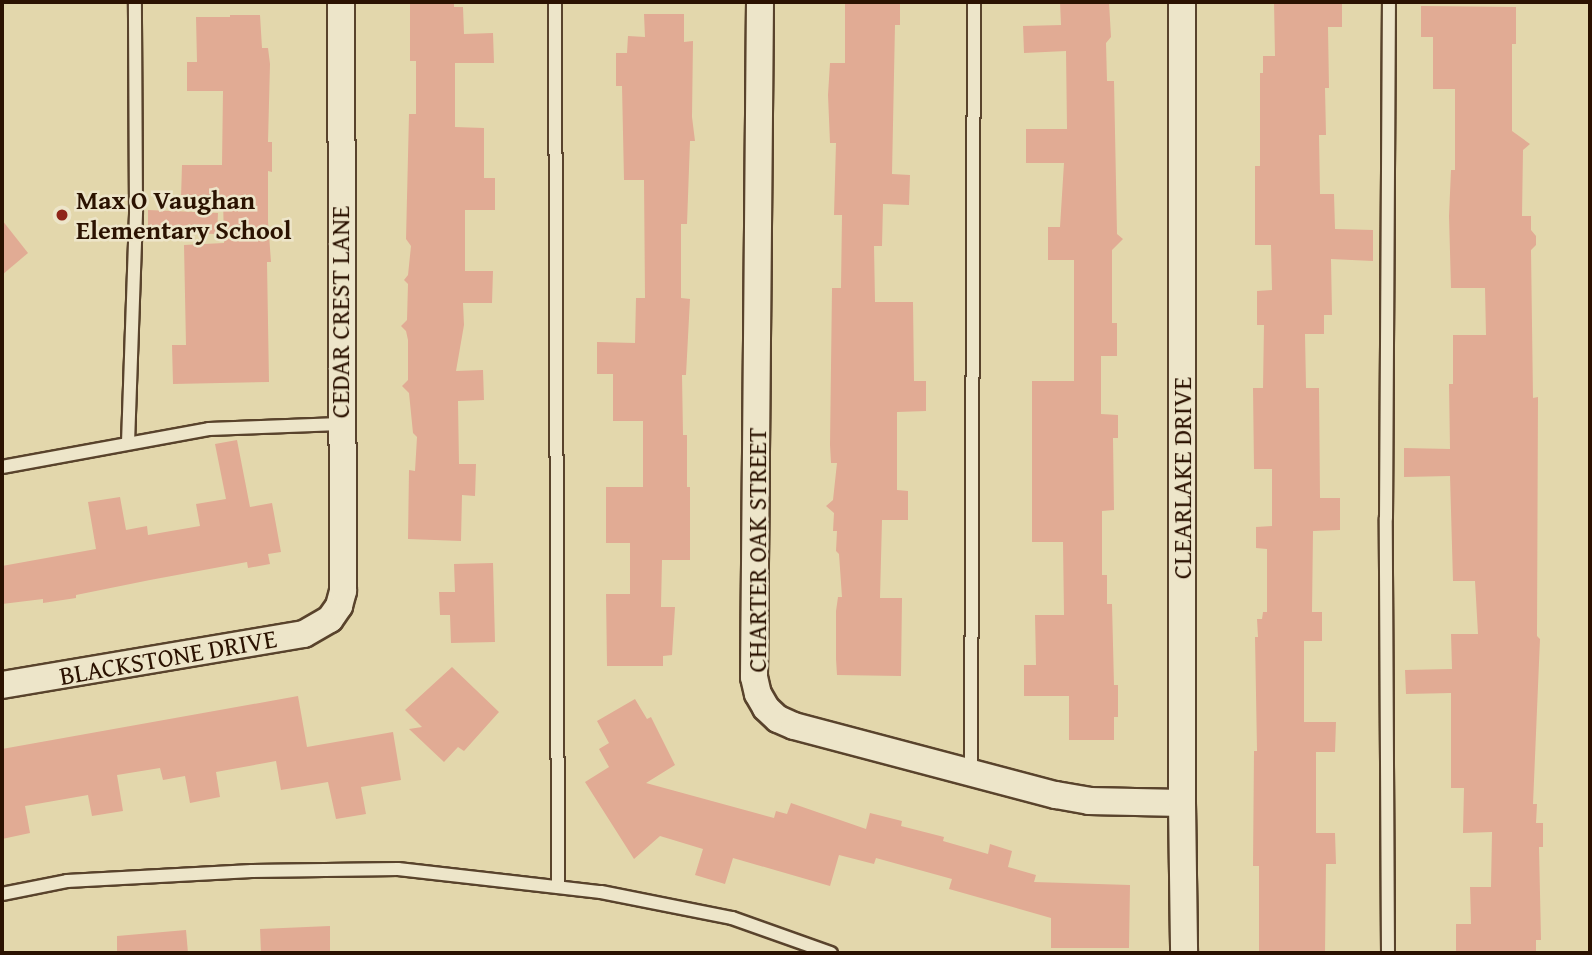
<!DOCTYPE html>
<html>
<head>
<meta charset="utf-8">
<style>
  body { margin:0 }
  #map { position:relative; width:1592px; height:955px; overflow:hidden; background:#e3d7ac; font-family:"Gentium Book Plus",serif }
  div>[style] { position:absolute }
  .building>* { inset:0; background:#e1ab94 }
  .roads { filter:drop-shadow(2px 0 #59432c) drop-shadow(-2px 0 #59432c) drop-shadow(0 2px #59432c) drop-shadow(0 -2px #59432c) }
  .service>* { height:12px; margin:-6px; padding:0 6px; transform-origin:6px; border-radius:6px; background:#ede5c9 }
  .minor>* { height:26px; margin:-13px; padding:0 13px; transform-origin:13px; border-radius:13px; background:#ede5c9 }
  .dots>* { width:19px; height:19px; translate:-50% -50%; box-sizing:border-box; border:4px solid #ede5c9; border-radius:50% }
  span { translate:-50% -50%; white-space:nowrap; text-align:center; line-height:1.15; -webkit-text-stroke:5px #ede5c9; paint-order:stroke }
  .poi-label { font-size:26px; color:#2b1201; font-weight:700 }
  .left { translate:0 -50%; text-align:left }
  .street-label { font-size:26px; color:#2b1201 }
  .frame { position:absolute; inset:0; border:4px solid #2b1201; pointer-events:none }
</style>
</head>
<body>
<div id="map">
  <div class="building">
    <i style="clip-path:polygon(410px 2px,454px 2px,454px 7px,463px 7px,464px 34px,493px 33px,494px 63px,455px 63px,455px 127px,484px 128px,484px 178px,495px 178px,495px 210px,465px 210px,465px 271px,493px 271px,492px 303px,463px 303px,464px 325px,456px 371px,483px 370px,484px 400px,458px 401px,459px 464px,476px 464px,475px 496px,462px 495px,461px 541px,408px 539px,409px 470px,415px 471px,417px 437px,413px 433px,409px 393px,402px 386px,408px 380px,408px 340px,406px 331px,401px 326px,407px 320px,408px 284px,404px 280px,408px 275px,411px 246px,406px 239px,409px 114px,416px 114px,416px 61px,410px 61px)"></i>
    <i style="clip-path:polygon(845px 2px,900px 2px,900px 25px,895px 25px,892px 174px,910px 175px,909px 205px,883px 204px,882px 246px,874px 246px,875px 302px,913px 302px,914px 381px,926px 381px,926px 411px,897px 412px,897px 490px,908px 491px,908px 520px,882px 520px,880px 598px,902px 598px,901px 676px,837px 675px,836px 659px,836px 611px,838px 597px,842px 597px,839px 554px,836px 551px,837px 531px,833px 531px,834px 513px,826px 506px,833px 500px,837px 463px,831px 463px,830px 445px,832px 288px,841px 288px,842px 215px,834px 215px,836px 143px,830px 143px,828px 95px,830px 63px,845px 63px)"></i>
    <i style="clip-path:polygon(1060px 2px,1109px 2px,1111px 37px,1106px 43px,1107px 81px,1114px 81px,1117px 234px,1123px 239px,1112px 250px,1112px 323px,1117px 323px,1117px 356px,1101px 356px,1101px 414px,1118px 415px,1118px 438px,1113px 438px,1114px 510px,1102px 511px,1102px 575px,1107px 575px,1107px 604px,1112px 604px,1114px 685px,1118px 685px,1118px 717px,1114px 717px,1114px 740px,1069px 740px,1069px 696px,1024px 696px,1024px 665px,1036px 665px,1035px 615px,1064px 615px,1063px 542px,1032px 542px,1032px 381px,1074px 381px,1074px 260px,1048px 260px,1048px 227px,1060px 227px,1064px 163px,1026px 163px,1026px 129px,1067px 129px,1066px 51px,1024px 53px,1023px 26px,1061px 25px)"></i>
    <i style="clip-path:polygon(1274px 2px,1342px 2px,1342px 27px,1328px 27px,1329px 88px,1325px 88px,1326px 135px,1319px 135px,1320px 194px,1334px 194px,1335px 229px,1373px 230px,1373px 261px,1331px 259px,1332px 315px,1324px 315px,1324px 334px,1305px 334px,1306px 388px,1319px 388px,1320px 498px,1340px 498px,1340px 530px,1313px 531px,1312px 612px,1322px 612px,1322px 641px,1304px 641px,1304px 722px,1336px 722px,1335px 752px,1316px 752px,1316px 833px,1335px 833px,1336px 864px,1326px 864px,1325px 953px,1259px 953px,1259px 866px,1253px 866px,1254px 751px,1257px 751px,1255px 637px,1258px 637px,1257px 619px,1262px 619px,1263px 612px,1267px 612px,1267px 549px,1256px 548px,1256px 527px,1272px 526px,1272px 469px,1254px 469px,1253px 388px,1263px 388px,1264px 325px,1257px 325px,1257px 291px,1272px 290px,1271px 245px,1255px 245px,1255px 166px,1260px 166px,1260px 73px,1263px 73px,1263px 56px,1275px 56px)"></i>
    <i style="clip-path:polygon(1421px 6px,1516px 7px,1516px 44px,1512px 44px,1512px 131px,1530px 144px,1523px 150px,1522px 216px,1531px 216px,1531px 230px,1536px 236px,1536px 245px,1531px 250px,1533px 398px,1538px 397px,1537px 636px,1540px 639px,1533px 804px,1537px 804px,1536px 823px,1543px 823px,1543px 847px,1539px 847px,1541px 940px,1536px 940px,1536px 953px,1456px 953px,1456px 924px,1471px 924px,1470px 887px,1491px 887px,1492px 832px,1463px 833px,1464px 788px,1451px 788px,1451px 693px,1406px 694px,1405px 670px,1452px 669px,1451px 634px,1478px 634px,1475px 581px,1453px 581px,1450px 476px,1404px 477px,1404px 448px,1450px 449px,1449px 384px,1453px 384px,1453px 335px,1486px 335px,1485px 288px,1451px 288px,1449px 216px,1451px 170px,1455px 170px,1455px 89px,1433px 89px,1433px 37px,1421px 37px)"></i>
    <i style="clip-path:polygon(644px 14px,684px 14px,684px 42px,693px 41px,692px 117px,695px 141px,690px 141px,687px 224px,681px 224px,681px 298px,690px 299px,686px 375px,682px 375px,683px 435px,687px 435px,687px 487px,690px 487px,690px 560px,662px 560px,661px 607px,675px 607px,672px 655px,663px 656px,663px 666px,607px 666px,606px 594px,630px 594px,630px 543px,606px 543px,606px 487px,643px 487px,643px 421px,613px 421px,613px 374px,597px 374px,597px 342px,635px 343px,636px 298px,645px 298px,644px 180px,624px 180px,622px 86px,616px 86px,616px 53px,627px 53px,628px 36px,645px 37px)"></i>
    <i style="clip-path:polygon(230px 15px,260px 15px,262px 48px,268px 48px,270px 64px,268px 142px,272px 142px,272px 172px,268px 171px,268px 221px,271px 262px,267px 262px,269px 382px,173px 384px,172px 345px,186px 345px,184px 245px,224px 243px,223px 198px,181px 198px,182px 165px,222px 165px,223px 91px,187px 91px,187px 62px,197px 62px,196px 17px,230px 17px)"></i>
    <i style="clip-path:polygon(148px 210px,218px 213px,217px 234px,148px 232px)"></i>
    <i style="clip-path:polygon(2px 220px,28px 253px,2px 275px)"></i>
    <i style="clip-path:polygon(237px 440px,250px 507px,272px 503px,281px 552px,268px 554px,270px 564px,248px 568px,247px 562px,150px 580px,76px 595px,76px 598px,43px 603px,43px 599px,2px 604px,2px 566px,96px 549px,88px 502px,120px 497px,126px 530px,147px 526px,148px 535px,200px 526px,196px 504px,226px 499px,215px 444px)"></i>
    <i style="clip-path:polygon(493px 563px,495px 642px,451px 643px,450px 615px,440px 615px,439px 592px,455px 592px,454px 564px)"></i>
    <i style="clip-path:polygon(452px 667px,499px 712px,464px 751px,458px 747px,444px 762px,409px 729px,422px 727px,405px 710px)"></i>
    <i style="clip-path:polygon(298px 696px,307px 747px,393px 732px,401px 780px,361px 787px,366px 814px,336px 819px,328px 782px,281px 790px,276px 761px,216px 772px,220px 797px,190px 803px,185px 776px,163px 780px,160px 768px,117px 775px,123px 811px,92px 816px,88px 795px,25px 806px,30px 833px,2px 839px,2px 749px)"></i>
    <i style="clip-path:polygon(635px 699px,647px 719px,651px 717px,675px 765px,646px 783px,774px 818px,776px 811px,787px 814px,791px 803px,866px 829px,870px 813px,902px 821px,901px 826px,944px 837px,943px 841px,988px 854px,990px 844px,1012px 851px,1008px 867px,1036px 875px,1034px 882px,1130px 885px,1129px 948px,1051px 948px,1051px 918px,949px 889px,952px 879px,876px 858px,874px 864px,839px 855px,830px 886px,733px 858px,725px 884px,695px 875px,703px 849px,660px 836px,634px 859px,585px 782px,609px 767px,599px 749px,609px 743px,597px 721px)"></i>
    <i style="clip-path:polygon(330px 926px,330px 953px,261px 953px,260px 929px)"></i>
    <i style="clip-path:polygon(186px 930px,188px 953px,117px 953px,117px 936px)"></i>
  </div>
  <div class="roads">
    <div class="service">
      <i style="left:555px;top:2px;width:885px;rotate:89.81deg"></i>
      <i style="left:128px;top:443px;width:232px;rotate:-88deg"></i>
      <i style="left:136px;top:211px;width:209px;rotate:-90.3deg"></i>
      <i style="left:2px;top:467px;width:210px;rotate:-10.4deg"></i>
      <i style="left:209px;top:429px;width:131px;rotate:-2.2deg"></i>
      <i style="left:971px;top:772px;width:770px;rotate:-89.78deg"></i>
      <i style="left:2px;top:894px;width:66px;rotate:-11.3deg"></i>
      <i style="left:67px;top:881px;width:185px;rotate:-3.1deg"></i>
      <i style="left:252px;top:871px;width:146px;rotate:-0.8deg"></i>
      <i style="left:398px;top:869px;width:204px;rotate:6.5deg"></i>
      <i style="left:601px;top:892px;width:134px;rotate:11.2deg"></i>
      <i style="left:732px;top:918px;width:105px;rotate:19.5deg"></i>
      <i style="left:1388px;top:953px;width:435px;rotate:-90.3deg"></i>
      <i style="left:1386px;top:518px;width:516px;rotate:-89.67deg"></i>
    </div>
    <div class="minor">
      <i style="left:760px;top:2px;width:675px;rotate:90.51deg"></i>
      <i style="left:754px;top:677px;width:17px;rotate:77deg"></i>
      <i style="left:758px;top:694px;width:16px;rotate:60deg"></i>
      <i style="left:766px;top:708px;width:16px;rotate:43deg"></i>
      <i style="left:778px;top:719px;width:17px;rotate:24deg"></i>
      <i style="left:794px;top:726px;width:271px;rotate:14.8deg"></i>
      <i style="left:1056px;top:795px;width:34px;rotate:10deg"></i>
      <i style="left:1089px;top:801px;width:93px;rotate:1.2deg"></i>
      <i style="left:1182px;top:2px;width:801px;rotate:90deg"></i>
      <i style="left:1182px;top:803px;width:150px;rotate:89.2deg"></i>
      <i style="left:2px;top:685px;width:306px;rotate:-9.6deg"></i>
      <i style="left:304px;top:634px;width:30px;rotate:-30deg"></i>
      <i style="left:330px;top:619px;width:16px;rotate:-55deg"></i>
      <i style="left:339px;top:606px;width:16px;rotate:-75deg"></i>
      <i style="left:343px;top:591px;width:589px;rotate:-90.19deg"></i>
    </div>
  </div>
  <div class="dots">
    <i style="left:62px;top:215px;background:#8f2418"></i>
  </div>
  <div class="poi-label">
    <span class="left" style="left:76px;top:215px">Max O Vaughan<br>Elementary School</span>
  </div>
  <div class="street-label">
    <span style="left:340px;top:312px;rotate:-90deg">CEDAR CREST LANE</span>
    <span style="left:1182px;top:478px;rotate:-90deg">CLEARLAKE DRIVE</span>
    <span style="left:757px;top:550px;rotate:-90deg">CHARTER OAK STREET</span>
    <span style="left:168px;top:657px;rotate:-10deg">BLACKSTONE DRIVE</span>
  </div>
  <div class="frame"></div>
</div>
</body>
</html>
